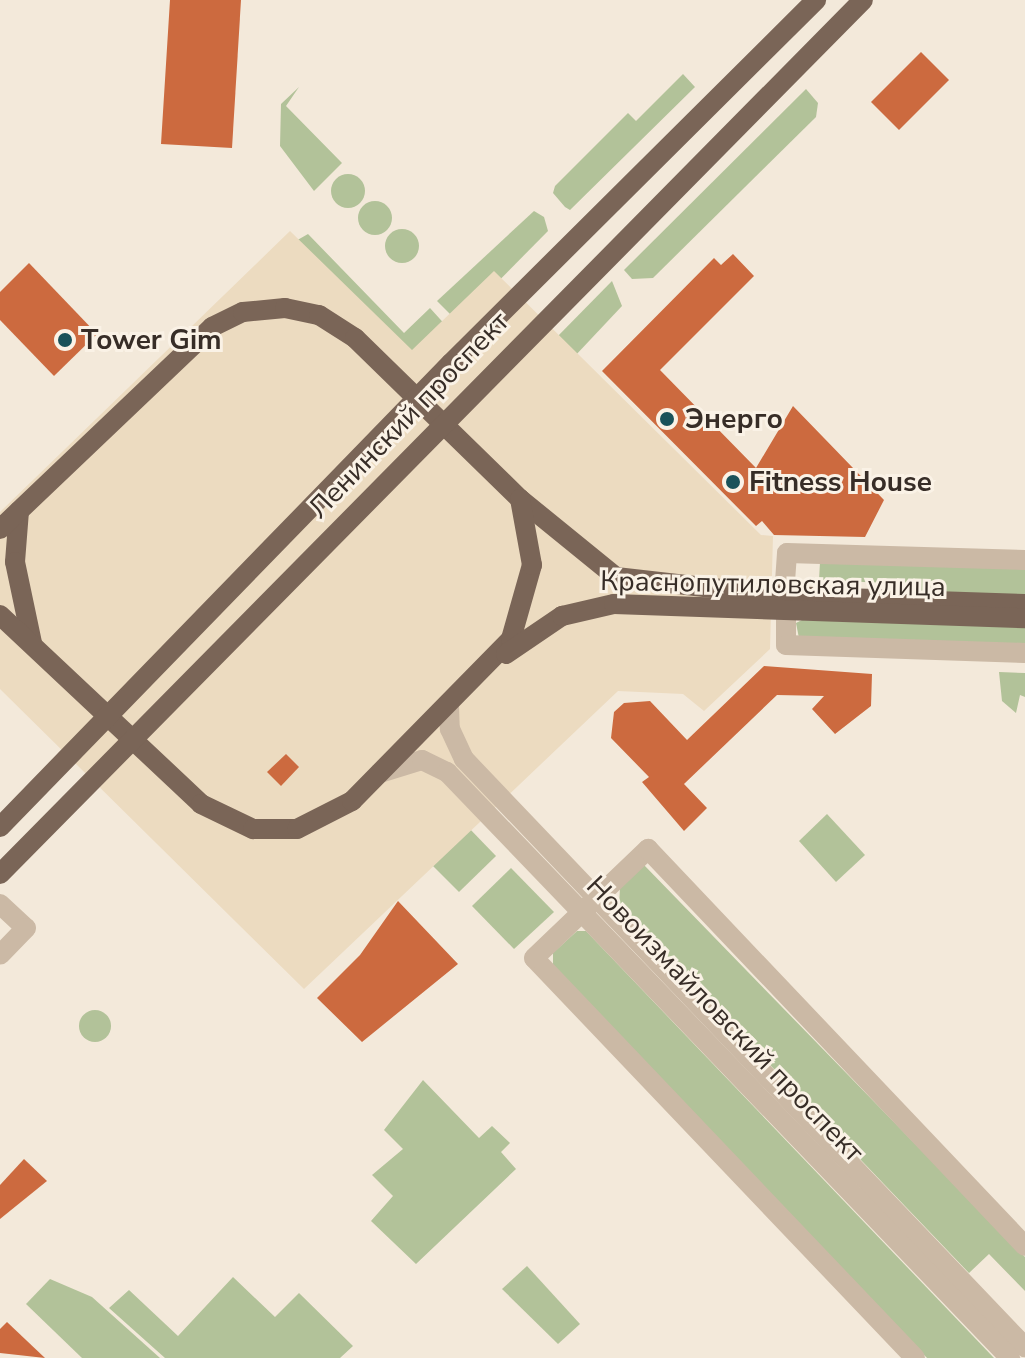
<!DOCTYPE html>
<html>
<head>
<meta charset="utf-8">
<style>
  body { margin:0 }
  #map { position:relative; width:1025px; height:1358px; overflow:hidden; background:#f3e9da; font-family:"Nunito Sans",sans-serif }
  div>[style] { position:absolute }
  .green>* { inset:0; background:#b2c299 }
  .round { border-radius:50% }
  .plaza>* { inset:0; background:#ecdbc0 }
  .building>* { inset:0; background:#cc6a3f }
  .minor>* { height:20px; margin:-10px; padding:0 10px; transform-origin:10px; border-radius:10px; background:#cbb9a5 }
  .major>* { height:20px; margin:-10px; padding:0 10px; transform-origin:10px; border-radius:10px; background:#7a6557 }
  .dots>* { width:22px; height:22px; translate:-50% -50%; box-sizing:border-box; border:4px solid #faf2e6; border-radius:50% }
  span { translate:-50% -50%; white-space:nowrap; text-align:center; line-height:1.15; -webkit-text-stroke:6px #faf2e6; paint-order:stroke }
  .poi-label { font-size:28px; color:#372d27; font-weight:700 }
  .left { translate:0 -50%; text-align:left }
  .street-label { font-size:28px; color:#372d27 }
</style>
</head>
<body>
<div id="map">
  <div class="green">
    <i style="clip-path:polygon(683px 74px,695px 87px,570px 210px,565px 207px,553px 193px,555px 186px,628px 113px,636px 121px)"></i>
    <i style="clip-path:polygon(299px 87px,286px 106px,342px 163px,314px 191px,280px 146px,281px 104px)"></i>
    <i style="clip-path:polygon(806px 89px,818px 103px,816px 117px,653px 278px,632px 279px,624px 270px)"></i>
    <i class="round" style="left:331px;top:174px;width:34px;height:34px"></i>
    <i class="round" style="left:358px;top:201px;width:34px;height:34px"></i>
    <i style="clip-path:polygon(534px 211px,544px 217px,548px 231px,458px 322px,437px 301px)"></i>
    <i class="round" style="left:385px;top:229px;width:34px;height:34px"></i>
    <i style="clip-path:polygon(308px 234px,404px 333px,430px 308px,449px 329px,417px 358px,294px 242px)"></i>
    <i style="clip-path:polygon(612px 281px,622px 306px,574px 357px,555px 339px)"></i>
    <i style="clip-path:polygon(820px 562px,1025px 568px,1025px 596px,887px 591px,886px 583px,819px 580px)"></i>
    <i style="clip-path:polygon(802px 620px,1025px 627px,1025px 647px,799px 638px,796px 623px)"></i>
    <i style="clip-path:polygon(999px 672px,1025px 673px,1025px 697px,1020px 695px,1016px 713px,1002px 701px)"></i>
    <i style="clip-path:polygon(827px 814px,865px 855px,836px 882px,799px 841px)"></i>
    <i style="clip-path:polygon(467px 826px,496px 856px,459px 892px,430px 863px)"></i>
    <i style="clip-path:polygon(644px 865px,1025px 1257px,1025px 1291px,989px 1254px,969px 1273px,619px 907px,620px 887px)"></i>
    <i style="clip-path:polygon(511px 868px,554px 912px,514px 949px,472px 906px)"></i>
    <i style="clip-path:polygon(577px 931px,586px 931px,994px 1358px,927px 1358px,553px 967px,553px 953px)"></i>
    <i class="round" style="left:79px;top:1010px;width:32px;height:32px"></i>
    <i style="clip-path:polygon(423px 1080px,479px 1138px,492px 1126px,510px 1143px,501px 1152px,516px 1169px,416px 1264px,371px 1221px,393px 1196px,372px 1175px,403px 1149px,384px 1130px)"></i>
    <i style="clip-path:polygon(527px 1266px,580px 1324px,558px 1344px,502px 1289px)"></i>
    <i style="clip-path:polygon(233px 1277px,275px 1317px,299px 1293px,353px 1346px,340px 1358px,165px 1358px,109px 1308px,129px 1290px,178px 1336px)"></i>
    <i style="clip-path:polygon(50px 1279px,92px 1297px,160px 1358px,82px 1358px,26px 1304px)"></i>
  </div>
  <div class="plaza">
    <i style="clip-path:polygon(290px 231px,412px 350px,494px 271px,761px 535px,773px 536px,770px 649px,704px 711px,683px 694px,618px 691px,304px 989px,0 689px,0 512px)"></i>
  </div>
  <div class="building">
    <i style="clip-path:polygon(170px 0,241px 0,232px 148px,161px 144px)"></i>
    <i style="clip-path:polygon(921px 52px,949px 80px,899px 130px,871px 102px)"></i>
    <i style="clip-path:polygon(733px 254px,754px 276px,660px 370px,756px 468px,793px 406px,884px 500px,865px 537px,774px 535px,762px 521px,756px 526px,602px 371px,714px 258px,721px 265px)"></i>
    <i style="clip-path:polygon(29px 263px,97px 334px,54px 376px,0 320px,0 292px)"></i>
    <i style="clip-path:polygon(764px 666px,872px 674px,871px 706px,835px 734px,812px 709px,824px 696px,777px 695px,684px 784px,707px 808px,684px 831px,642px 782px,649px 777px,611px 738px,614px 712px,624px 703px,650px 701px,687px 740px)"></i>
    <i style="clip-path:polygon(286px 754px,299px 767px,281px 786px,267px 772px)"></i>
    <i style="clip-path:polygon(398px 901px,458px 964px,362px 1042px,317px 998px,360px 955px)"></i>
    <i style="clip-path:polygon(24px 1159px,47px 1181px,0 1219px,0 1185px)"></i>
    <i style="clip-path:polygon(7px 1322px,45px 1358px,0 1353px,0 1329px)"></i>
  </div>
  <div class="minor">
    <i style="left:784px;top:596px;width:43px;rotate:-86deg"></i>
    <i style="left:787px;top:553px;width:238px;rotate:1.7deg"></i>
    <i style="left:786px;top:611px;width:34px;rotate:90deg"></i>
    <i style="left:786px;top:645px;width:239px;rotate:1.9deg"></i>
    <i style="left:449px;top:706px;width:23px;rotate:88deg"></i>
    <i style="left:450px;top:729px;width:33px;rotate:65deg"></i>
    <i style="left:464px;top:759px;width:813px;rotate:46.35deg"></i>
    <i style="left:380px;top:773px;width:44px;rotate:-17.2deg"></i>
    <i style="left:422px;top:760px;width:28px;rotate:26deg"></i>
    <i style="left:447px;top:772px;width:813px;rotate:46.15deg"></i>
    <i style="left:0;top:904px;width:35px;rotate:43deg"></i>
    <i style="left:26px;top:928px;width:37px;rotate:134deg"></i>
    <i style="left:915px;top:1358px;width:552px;rotate:-133.61deg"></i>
    <i style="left:534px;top:958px;width:158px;rotate:-43.7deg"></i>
    <i style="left:648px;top:849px;width:547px;rotate:46.48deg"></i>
  </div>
  <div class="major">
    <i style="left:19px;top:511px;width:51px;rotate:94.5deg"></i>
    <i style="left:15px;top:562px;width:83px;rotate:78.1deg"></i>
    <i style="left:0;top:529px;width:293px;rotate:-43.6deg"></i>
    <i style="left:212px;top:327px;width:34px;rotate:-26deg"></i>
    <i style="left:243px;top:312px;width:42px;rotate:-5.4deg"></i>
    <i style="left:285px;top:308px;width:35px;rotate:12deg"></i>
    <i style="left:319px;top:315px;width:43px;rotate:32.6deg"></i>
    <i style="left:355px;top:338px;width:231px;rotate:44.3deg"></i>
    <i style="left:520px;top:499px;width:124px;rotate:39.1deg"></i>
    <i style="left:616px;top:577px;width:169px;rotate:6.5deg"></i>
    <i style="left:784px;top:596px;width:241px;rotate:1.9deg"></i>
    <i style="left:0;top:615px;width:276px;rotate:43.2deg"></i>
    <i style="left:201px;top:804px;width:58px;rotate:25.7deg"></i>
    <i style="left:253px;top:829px;width:44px"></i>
    <i style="left:297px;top:829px;width:62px;rotate:-27deg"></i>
    <i style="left:352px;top:801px;width:227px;rotate:-45.5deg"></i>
    <i style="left:511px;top:639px;width:77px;rotate:-74.2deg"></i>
    <i style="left:532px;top:565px;width:67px;rotate:-100.3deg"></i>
    <i style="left:506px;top:654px;width:68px;rotate:-34.2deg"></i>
    <i style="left:562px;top:616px;width:53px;rotate:-13deg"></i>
    <i style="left:614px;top:604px;width:411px;rotate:2deg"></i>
    <i style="left:0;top:827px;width:647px;rotate:-45.81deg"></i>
    <i style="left:451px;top:363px;width:515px;rotate:-44.84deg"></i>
    <i style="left:0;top:874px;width:1228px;rotate:-45.36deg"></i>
  </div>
  <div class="dots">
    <i style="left:65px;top:340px;background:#1a525a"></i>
    <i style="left:667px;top:419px;background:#1a525a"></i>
    <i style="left:733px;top:482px;background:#1a525a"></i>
  </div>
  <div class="poi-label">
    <span class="left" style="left:81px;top:340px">Tower Gim</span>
    <span class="left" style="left:685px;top:419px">Энерго</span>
    <span class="left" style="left:749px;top:482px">Fitness House</span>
  </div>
  <div class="street-label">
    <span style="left:409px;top:415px;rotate:-46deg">Ленинский проспект</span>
    <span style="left:773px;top:584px;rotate:1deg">Краснопутиловская улица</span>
    <span style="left:725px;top:1019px;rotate:46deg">Новоизмайловский проспект</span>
  </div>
</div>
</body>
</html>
